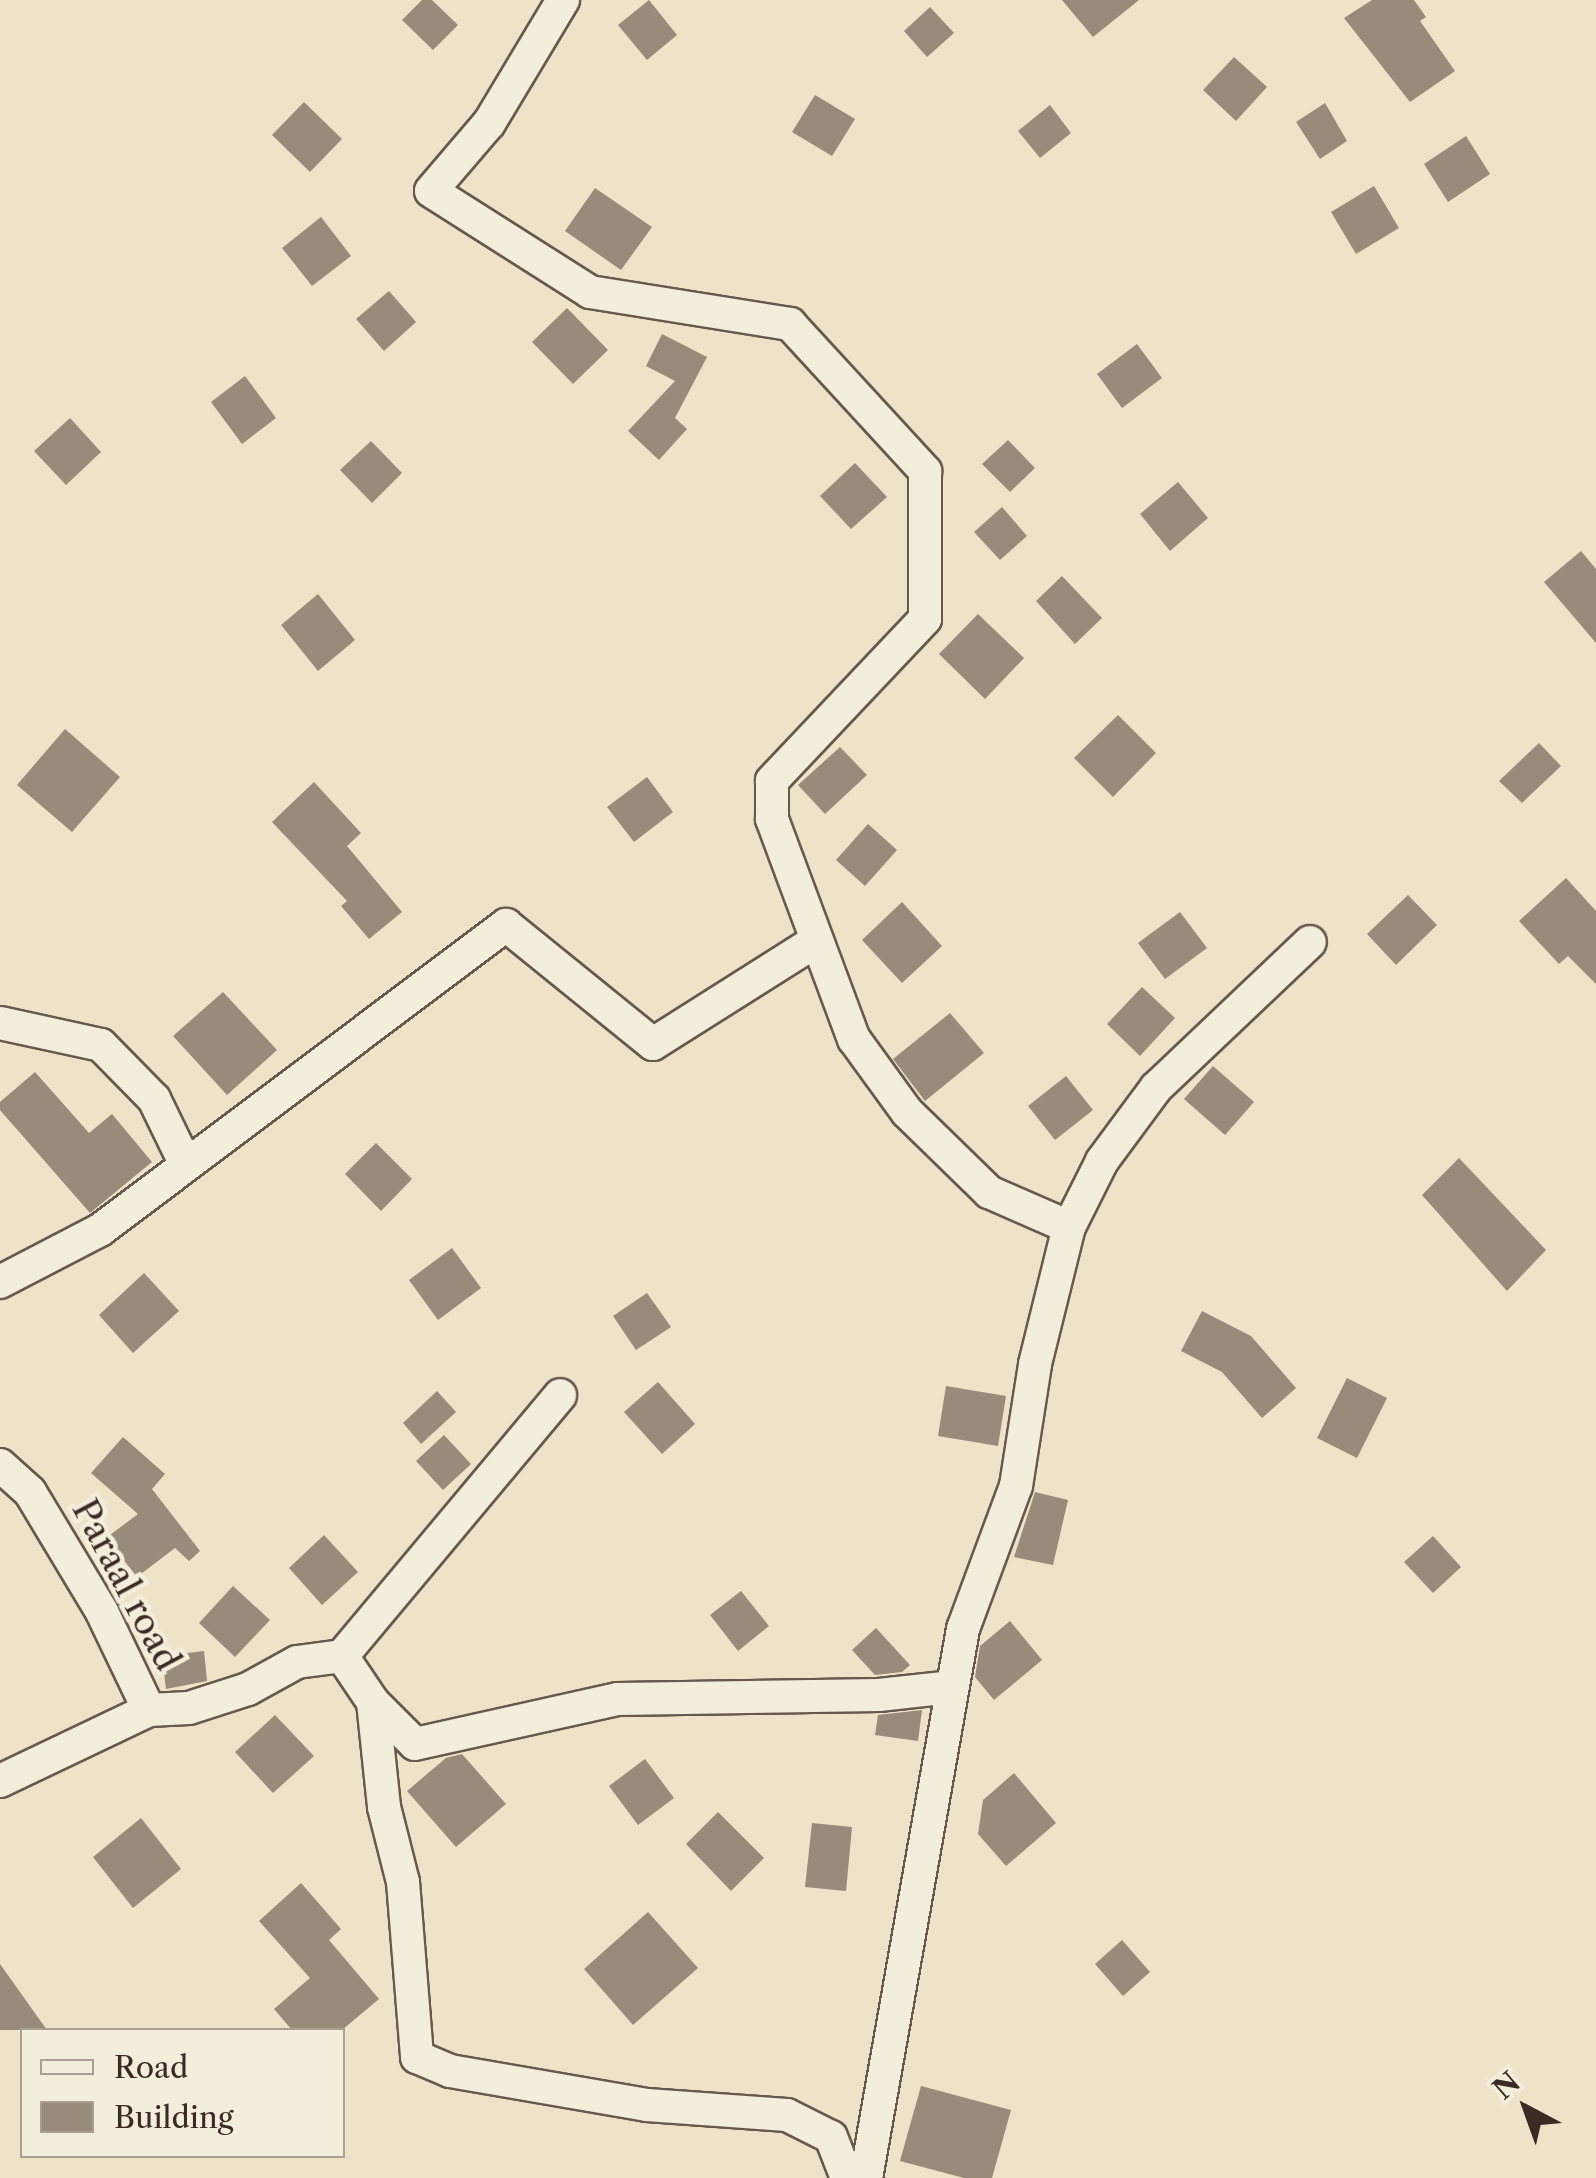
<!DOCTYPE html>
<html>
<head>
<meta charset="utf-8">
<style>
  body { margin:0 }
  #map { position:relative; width:1596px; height:2178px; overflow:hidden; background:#ece3c8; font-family:"Libre Caslon Text",serif }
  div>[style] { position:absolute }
  .building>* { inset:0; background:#978b79 }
  .roads { filter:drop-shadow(2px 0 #66594d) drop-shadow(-2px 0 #66594d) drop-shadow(0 2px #66594d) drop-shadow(0 -2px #66594d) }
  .minor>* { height:32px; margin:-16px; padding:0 16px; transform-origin:16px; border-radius:16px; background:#f3eddb }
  span { translate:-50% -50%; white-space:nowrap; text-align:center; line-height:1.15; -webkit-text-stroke:9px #f3eddb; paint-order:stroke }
  .street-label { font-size:35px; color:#3a2b24 }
  .legend { position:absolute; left:20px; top:2028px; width:325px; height:130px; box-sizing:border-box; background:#f3eddb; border:2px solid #a99f92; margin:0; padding:12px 18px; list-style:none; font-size:30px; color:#3a2b24 }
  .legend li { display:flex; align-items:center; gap:20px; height:50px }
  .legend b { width:50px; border:2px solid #a99f92 }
  .north { position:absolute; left:1476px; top:2058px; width:100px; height:100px; -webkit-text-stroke:8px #f3eddb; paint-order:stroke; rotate:319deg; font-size:28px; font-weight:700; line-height:40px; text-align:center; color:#3a2b24 }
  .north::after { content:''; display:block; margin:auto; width:35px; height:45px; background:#3a2b24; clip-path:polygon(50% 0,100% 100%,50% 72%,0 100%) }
</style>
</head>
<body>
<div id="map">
  <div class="building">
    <i style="clip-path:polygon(422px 0,432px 0,458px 25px,433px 50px,402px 20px)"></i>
    <i style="clip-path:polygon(649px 0,677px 35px,647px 60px,618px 25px)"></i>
    <i style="clip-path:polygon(1062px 0,1139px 0,1093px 37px)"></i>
    <i style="clip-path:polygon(1372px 0,1414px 0,1426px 17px,1420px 21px,1455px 71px,1410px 102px,1344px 18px)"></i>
    <i style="clip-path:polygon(930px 7px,954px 33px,927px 57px,904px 31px)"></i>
    <i style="clip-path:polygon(1234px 57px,1267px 87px,1236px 121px,1203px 90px)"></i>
    <i style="clip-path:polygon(815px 95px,855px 119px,832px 156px,792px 132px)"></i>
    <i style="clip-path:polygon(304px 102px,342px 139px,310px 172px,272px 135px)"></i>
    <i style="clip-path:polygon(1325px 103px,1347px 141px,1320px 159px,1296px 122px)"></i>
    <i style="clip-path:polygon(1050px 105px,1071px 133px,1040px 158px,1018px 131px)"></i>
    <i style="clip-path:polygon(1466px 136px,1490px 174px,1448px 202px,1424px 164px)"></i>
    <i style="clip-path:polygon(1374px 186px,1399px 228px,1356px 254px,1331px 212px)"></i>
    <i style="clip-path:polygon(595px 188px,652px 227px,621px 270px,565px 231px)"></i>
    <i style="clip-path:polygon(321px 217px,351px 256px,312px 286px,282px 248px)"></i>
    <i style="clip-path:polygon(389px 291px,416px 322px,384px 351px,356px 319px)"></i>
    <i style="clip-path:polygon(567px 308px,608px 350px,573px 384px,532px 342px)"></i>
    <i style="clip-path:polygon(662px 334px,707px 357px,675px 418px,687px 429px,659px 460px,628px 431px,675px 381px,646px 366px)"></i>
    <i style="clip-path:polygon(1137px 344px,1162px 378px,1122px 408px,1097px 374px)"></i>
    <i style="clip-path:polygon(245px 376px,276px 418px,242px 444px,211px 402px)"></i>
    <i style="clip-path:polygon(70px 418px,101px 452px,66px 485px,34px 451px)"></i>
    <i style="clip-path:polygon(1008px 440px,1035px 468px,1010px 492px,982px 464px)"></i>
    <i style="clip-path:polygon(371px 441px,402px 473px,372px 503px,340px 470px)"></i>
    <i style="clip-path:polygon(855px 463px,887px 497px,851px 529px,820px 496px)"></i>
    <i style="clip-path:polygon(1178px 482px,1208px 518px,1170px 551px,1140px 514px)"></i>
    <i style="clip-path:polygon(1002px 507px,1027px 536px,1000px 560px,974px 532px)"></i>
    <i style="clip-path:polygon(1581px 551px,1596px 569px,1596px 643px,1544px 582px)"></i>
    <i style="clip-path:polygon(1062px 576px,1102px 618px,1075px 644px,1036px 601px)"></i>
    <i style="clip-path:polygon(318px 594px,355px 640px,318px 671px,281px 625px)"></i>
    <i style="clip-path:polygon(978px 614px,1024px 658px,985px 699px,939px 654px)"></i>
    <i style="clip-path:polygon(1118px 715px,1156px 753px,1113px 797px,1074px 758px)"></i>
    <i style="clip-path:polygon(65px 729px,120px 777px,72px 832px,17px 785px)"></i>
    <i style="clip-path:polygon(1539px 743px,1561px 766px,1522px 803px,1499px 781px)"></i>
    <i style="clip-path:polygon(840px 747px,867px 775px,825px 814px,798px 785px)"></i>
    <i style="clip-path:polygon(647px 777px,673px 812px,634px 842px,607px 807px)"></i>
    <i style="clip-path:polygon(314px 782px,361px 833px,347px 846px,402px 912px,369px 939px,341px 906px,347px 901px,272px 822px)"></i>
    <i style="clip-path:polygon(868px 824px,897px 850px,865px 886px,836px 860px)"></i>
    <i style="clip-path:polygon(1566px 878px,1596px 911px,1596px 984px,1568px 956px,1559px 964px,1519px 921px)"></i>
    <i style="clip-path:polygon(1408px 895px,1437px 925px,1396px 965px,1367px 934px)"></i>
    <i style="clip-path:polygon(902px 902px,942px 946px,902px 983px,862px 940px)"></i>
    <i style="clip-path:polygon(1180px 912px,1207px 948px,1165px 979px,1138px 943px)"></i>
    <i style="clip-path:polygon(1142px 987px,1175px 1018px,1140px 1056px,1107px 1024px)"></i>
    <i style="clip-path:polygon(223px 992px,277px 1050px,227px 1095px,173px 1036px)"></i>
    <i style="clip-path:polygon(950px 1013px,984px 1053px,925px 1101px,893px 1059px)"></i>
    <i style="clip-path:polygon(1213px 1066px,1254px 1102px,1225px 1135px,1184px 1099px)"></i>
    <i style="clip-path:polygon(35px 1072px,89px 1133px,112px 1114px,152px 1162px,90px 1213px,0 1110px,0 1102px)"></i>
    <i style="clip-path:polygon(1066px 1076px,1093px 1110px,1055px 1140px,1028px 1106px)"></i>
    <i style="clip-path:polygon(376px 1143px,412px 1179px,381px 1211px,345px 1174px)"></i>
    <i style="clip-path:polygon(1459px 1158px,1546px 1250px,1507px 1291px,1422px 1195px)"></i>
    <i style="clip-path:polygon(452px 1248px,481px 1288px,438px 1320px,409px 1280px)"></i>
    <i style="clip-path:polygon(144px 1273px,179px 1311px,133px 1353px,99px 1315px)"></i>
    <i style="clip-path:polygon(647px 1293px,671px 1327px,636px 1350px,613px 1316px)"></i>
    <i style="clip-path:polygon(1202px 1311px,1251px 1336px,1296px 1388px,1262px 1418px,1222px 1372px,1181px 1351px)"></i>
    <i style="clip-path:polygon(1347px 1378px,1387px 1398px,1357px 1458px,1317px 1438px)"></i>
    <i style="clip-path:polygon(658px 1382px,695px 1424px,662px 1454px,624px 1412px)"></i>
    <i style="clip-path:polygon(946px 1386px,1006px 1396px,998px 1446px,938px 1436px)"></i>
    <i style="clip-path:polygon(437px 1391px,456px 1412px,421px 1444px,403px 1423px)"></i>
    <i style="clip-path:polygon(444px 1435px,471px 1464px,443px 1490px,416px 1461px)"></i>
    <i style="clip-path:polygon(123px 1437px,165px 1474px,152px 1489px,200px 1551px,189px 1561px,175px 1548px,137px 1577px,106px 1538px,138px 1514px,91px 1473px)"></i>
    <i style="clip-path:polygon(1035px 1492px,1068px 1500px,1053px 1565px,1014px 1557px)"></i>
    <i style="clip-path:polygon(324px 1535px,358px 1572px,322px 1605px,289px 1568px)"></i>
    <i style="clip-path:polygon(1433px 1536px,1461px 1567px,1433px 1593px,1404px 1562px)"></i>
    <i style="clip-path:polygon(233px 1586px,270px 1620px,235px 1657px,199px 1623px)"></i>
    <i style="clip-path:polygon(741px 1591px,769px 1626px,738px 1651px,710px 1615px)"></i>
    <i style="clip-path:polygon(1010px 1621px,1042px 1660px,994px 1700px,975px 1677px,980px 1646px)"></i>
    <i style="clip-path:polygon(876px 1628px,910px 1665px,902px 1672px,875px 1675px,852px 1650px)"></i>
    <i style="clip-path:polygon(204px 1651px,207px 1681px,166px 1689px,162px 1656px)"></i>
    <i style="clip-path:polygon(922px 1710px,918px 1741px,875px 1735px,878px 1715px)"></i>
    <i style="clip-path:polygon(275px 1715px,314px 1756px,273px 1793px,235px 1752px)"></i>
    <i style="clip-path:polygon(462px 1754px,506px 1804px,456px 1847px,407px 1791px,446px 1758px)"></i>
    <i style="clip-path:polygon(645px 1759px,674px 1798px,638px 1825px,609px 1786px)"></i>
    <i style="clip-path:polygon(1014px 1773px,1056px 1823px,1006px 1866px,978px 1834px,983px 1800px)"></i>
    <i style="clip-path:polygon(718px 1812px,764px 1858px,731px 1891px,686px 1844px)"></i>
    <i style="clip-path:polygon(141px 1818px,181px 1869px,133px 1908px,93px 1857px)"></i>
    <i style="clip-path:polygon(812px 1823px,852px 1827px,846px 1891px,805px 1887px)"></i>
    <i style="clip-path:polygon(301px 1883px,341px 1929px,329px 1940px,379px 1999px,342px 2030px,292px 2030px,274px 2009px,310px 1978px,259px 1921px)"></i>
    <i style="clip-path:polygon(648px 1912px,698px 1968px,633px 2025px,584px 1969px)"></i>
    <i style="clip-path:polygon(1122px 1940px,1150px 1972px,1123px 1996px,1095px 1964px)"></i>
    <i style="clip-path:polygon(0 1964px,47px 2030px,0 2030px)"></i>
    <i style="clip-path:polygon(921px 2086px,1011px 2110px,992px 2178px,964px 2178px,900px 2161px)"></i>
  </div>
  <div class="roads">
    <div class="minor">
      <i style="left:563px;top:0;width:144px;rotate:121deg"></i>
      <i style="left:489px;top:123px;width:89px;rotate:130.5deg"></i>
      <i style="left:431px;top:191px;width:188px;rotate:32.4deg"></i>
      <i style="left:590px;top:292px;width:203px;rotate:9.1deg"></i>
      <i style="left:790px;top:324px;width:200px;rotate:47.4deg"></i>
      <i style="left:925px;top:471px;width:148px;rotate:90deg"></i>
      <i style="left:925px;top:619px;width:223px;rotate:133.4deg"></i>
      <i style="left:772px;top:781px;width:38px;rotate:90deg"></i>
      <i style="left:772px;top:819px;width:235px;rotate:69.6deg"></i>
      <i style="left:854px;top:1039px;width:90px;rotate:54deg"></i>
      <i style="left:907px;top:1112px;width:115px;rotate:44.3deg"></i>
      <i style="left:989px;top:1192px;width:87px;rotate:23.6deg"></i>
      <i style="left:0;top:1023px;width:103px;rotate:12.3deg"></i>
      <i style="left:101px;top:1045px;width:76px;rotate:45.5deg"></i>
      <i style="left:154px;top:1099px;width:73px;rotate:64.1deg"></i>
      <i style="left:0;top:1282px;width:113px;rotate:-27.5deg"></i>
      <i style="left:100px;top:1230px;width:508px;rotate:-36.92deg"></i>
      <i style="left:506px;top:925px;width:189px;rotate:39deg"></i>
      <i style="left:653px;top:1044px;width:193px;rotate:-32.3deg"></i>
      <i style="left:0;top:1465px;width:40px;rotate:42deg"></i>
      <i style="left:30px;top:1492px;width:140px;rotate:59deg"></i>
      <i style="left:102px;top:1612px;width:109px;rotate:64.4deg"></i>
      <i style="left:342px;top:1656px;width:340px;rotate:-50.1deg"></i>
      <i style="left:373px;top:1702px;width:59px;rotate:45deg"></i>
      <i style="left:415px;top:1744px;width:208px;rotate:-12.5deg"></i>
      <i style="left:618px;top:1699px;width:261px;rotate:-0.9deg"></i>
      <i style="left:879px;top:1695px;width:72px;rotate:-6.3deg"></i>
      <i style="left:0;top:1781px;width:165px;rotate:-25.5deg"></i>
      <i style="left:149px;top:1710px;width:40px;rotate:-2.9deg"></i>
      <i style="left:189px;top:1708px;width:62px;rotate:-17.9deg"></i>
      <i style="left:248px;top:1689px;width:56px;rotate:-28.9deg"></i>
      <i style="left:297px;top:1662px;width:45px;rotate:-7.6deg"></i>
      <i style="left:342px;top:1656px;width:55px;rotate:56deg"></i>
      <i style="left:373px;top:1702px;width:106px;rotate:84deg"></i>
      <i style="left:384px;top:1807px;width:77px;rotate:75.8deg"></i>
      <i style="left:403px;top:1882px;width:176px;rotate:85.4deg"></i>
      <i style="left:417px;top:2057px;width:36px;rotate:23deg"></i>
      <i style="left:450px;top:2071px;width:200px;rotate:9.8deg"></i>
      <i style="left:647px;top:2105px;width:140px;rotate:4.1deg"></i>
      <i style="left:787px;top:2115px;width:49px;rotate:26.6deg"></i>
      <i style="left:831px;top:2137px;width:44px;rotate:68.7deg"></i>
      <i style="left:866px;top:2178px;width:558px;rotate:-79.98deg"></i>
      <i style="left:963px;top:1629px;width:153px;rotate:-69.7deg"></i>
      <i style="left:1016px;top:1486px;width:123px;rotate:-81.1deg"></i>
      <i style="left:1035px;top:1364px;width:141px;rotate:-76.1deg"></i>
      <i style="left:1069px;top:1227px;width:74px;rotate:-63.4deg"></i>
      <i style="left:1102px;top:1161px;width:91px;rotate:-53.5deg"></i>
      <i style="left:1156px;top:1088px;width:212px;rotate:-43.5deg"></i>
    </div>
  </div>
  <div class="street-label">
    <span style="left:126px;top:1585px;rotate:62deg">Paraal road</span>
  </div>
  <ul class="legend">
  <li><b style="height:12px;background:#f3eddb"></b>Road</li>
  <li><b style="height:28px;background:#978b79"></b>Building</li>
  </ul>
  <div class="north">N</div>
</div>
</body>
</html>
